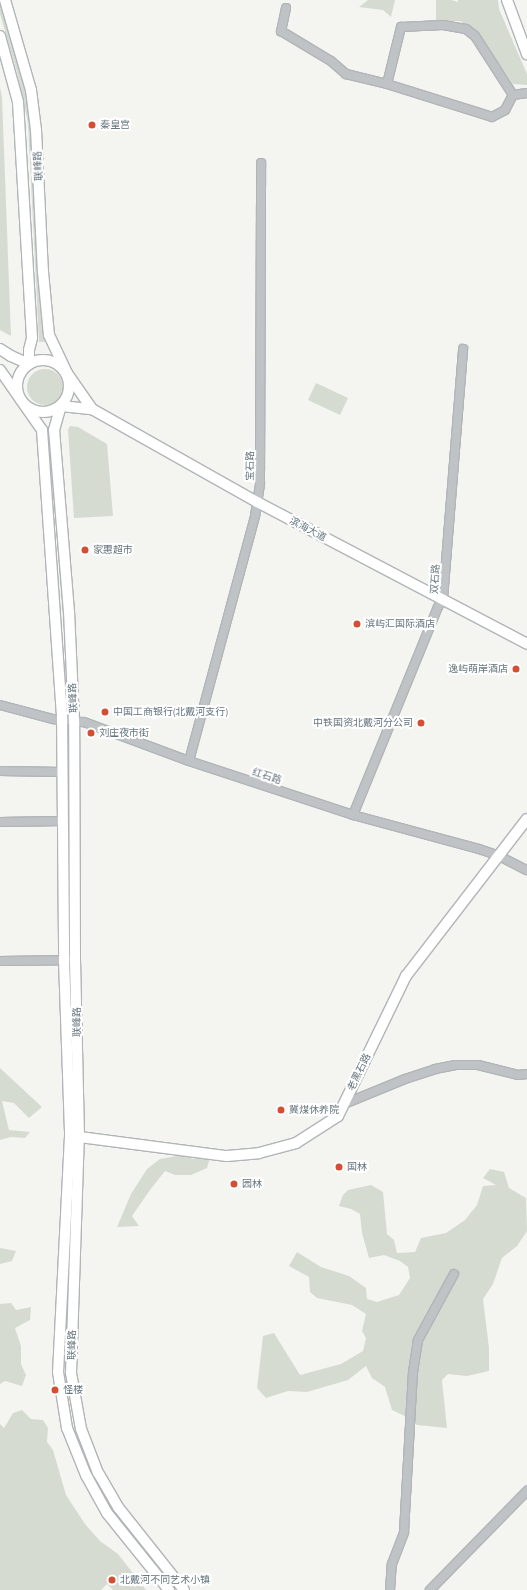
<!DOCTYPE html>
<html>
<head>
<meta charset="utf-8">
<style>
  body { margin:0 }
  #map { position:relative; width:527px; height:1590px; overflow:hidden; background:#f4f4f1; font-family:"PT Sans Narrow","Noto Sans SC",sans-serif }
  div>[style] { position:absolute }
  .green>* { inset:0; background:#d6dbd2 }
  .round { border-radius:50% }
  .roads { filter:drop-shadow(1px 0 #b1b5b8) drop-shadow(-1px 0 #b1b5b8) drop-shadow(0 1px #b1b5b8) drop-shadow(0 -1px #b1b5b8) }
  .minor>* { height:8px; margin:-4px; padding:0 4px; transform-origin:4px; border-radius:4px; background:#c0c3c6 }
  .major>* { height:10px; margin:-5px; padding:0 5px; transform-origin:5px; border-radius:5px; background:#fff }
  .major>.ring { margin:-5px; padding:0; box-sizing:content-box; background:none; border:10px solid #fff; border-radius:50% }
  .dots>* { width:11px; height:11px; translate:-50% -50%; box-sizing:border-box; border:2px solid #fff; border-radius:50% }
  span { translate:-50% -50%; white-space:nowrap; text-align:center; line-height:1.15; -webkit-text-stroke:4px #fff; paint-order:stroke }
  .poi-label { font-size:10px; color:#66757f }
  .left { translate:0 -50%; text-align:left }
  .right { translate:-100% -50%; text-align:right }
  .street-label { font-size:10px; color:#66757f }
</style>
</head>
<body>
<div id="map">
  <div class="green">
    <i style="clip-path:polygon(0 0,29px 99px,39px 266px,46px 342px,39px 342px,28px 123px,17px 72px,0 14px)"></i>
    <i style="clip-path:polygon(368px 0,395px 0,391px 17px,383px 10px,359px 7px)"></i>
    <i style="clip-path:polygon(436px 0,451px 0,458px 2px,458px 0,498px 0,499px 9px,527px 74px,527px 85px,513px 84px,476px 33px,460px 21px,436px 21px)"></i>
    <i style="clip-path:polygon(0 88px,2px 97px,11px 336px,0 330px)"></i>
    <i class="round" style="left:27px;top:369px;width:36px;height:36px"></i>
    <i style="clip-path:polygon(316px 383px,348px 398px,340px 415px,308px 400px)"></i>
    <i style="clip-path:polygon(70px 426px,78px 427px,107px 444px,113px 516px,74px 518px,68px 430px)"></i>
    <i style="clip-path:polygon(56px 529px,59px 529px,70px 706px,67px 706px,66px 657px)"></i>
    <i style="clip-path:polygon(68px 731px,71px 731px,73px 944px,70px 944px)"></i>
    <i style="clip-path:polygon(0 1068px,42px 1107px,29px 1118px,14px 1103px,2px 1101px,9px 1130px,30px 1132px,25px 1138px,11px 1137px,0 1140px)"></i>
    <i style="clip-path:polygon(183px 1155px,193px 1159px,200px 1155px,210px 1158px,207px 1168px,191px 1175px,175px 1175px,165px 1171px,150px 1190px,132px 1216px,139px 1226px,117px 1227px,131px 1194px,147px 1169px,160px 1159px)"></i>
    <i style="clip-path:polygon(490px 1169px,504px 1172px,509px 1188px,526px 1198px,527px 1231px,517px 1246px,502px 1258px,493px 1284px,483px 1299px,489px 1348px,489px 1371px,467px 1376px,448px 1374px,442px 1380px,447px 1428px,417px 1425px,411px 1419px,392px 1410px,385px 1387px,372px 1378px,366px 1366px,348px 1380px,307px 1392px,288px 1391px,266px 1398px,257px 1388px,263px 1336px,274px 1333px,300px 1375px,341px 1364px,363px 1351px,366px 1338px,362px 1331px,366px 1314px,352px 1305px,317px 1298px,310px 1292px,309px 1277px,289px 1266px,297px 1252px,321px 1267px,349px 1276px,366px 1288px,367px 1299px,377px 1302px,399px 1295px,410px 1278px,408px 1267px,400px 1261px,384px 1255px,369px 1258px,362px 1233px,360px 1214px,351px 1209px,339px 1206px,343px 1195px,348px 1190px,371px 1185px,383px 1192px,387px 1234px,394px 1240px,397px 1253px,415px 1252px,421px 1238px,446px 1233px,465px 1220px,477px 1205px,483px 1186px,496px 1185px,483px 1178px)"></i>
    <i style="clip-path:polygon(0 1248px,16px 1251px,12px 1261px,0 1264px)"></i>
    <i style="clip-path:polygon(69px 1261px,72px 1261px,72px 1393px,112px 1502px,110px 1504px,91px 1472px,76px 1432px,69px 1394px,65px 1362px)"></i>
    <i style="clip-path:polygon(11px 1303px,16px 1310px,31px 1307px,30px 1320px,15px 1328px,21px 1346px,21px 1364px,26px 1375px,22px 1386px,5px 1381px,0 1384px,0 1304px)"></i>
    <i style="clip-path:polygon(22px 1410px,31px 1419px,43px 1420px,48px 1428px,47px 1442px,53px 1450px,66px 1495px,85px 1524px,100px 1541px,118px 1554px,146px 1590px,113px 1590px,107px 1584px,101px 1590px,0 1590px,0 1424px,4px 1428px,13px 1413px)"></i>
  </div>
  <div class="roads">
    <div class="minor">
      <i style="left:286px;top:8px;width:24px;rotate:102deg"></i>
      <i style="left:281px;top:31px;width:58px;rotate:31deg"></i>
      <i style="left:331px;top:61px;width:20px;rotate:41deg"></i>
      <i style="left:346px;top:74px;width:42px;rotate:13.7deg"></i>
      <i style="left:387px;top:84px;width:110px;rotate:17.4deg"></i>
      <i style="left:492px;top:117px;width:15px;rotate:-28deg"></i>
      <i style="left:505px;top:110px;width:17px;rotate:-62deg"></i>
      <i style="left:387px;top:84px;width:59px;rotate:-76.2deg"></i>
      <i style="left:401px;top:27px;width:42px;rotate:-2.7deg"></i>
      <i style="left:443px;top:25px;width:23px;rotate:10deg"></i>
      <i style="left:466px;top:29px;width:11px;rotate:38deg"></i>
      <i style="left:475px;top:36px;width:70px;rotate:57.2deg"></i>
      <i style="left:513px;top:95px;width:14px;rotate:-8deg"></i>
      <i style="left:0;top:705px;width:55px;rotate:14.8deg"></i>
      <i style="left:53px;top:719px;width:31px;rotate:6deg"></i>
      <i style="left:84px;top:722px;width:112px;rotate:20.4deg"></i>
      <i style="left:189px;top:761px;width:173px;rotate:18.2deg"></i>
      <i style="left:353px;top:815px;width:131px;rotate:15.1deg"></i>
      <i style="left:479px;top:849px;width:21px;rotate:19deg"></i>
      <i style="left:499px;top:856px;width:31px;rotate:27deg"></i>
      <i style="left:189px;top:761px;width:254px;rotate:-74.9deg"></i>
      <i style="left:255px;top:516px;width:33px;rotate:-81deg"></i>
      <i style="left:260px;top:483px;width:320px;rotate:-89.8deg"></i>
      <i style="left:0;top:771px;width:63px;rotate:0.9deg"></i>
      <i style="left:353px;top:815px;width:225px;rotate:-67.8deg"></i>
      <i style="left:438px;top:607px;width:9px;rotate:-58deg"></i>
      <i style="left:443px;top:599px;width:251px;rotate:-85.4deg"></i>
      <i style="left:0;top:822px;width:63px;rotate:-0.9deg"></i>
      <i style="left:0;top:961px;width:75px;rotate:-0.8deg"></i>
      <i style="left:344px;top:1104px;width:66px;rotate:-22.3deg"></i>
      <i style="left:405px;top:1079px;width:32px;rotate:-18deg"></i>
      <i style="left:435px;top:1069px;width:21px;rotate:-11deg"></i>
      <i style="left:456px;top:1065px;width:22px"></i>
      <i style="left:478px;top:1065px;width:41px;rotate:14deg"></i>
      <i style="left:518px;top:1075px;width:9px;rotate:-6deg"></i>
      <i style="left:390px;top:1590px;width:26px;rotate:-86deg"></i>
      <i style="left:392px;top:1564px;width:34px;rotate:-69deg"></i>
      <i style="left:404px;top:1532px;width:160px;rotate:-86.8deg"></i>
      <i style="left:413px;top:1372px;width:32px;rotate:-81deg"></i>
      <i style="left:418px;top:1340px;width:75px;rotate:-61.4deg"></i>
      <i style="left:430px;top:1590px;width:139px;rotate:-45.6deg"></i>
    </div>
    <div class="major">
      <i style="left:5px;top:0;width:94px;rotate:73.9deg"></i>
      <i style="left:31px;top:90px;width:40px;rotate:82.9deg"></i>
      <i style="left:36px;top:130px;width:142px;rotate:87.2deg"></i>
      <i style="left:43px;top:272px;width:63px;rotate:84.6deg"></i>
      <i style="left:49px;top:335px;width:42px;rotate:64.7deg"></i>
      <i style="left:67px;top:373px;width:44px;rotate:55.2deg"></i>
      <i style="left:507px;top:0;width:58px;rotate:69.7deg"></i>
      <i style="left:0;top:36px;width:68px;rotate:74.7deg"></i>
      <i style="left:18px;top:102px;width:236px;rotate:86.6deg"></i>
      <i style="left:32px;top:338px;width:12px;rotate:104deg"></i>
      <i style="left:29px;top:350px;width:14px;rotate:90deg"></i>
      <i style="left:29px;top:364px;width:20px;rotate:-156deg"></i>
      <i style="left:11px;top:356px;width:13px;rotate:-148deg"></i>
      <i class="ring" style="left:17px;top:360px;width:42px;height:42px"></i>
      <i style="left:0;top:370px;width:73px;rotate:55deg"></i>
      <i style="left:42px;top:430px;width:284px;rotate:86deg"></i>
      <i style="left:62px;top:713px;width:247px;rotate:89.5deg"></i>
      <i style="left:64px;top:960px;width:176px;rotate:88deg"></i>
      <i style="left:70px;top:1136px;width:236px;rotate:92.9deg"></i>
      <i style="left:58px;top:1372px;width:57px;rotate:80.9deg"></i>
      <i style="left:67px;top:1428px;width:51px;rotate:68deg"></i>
      <i style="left:86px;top:1475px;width:43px;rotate:61.1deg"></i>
      <i style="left:107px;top:1513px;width:99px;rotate:51.2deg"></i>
      <i style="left:72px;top:1136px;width:156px;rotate:7.4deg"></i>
      <i style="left:227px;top:1156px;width:32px;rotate:-5deg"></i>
      <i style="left:259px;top:1153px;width:38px;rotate:-15deg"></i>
      <i style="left:296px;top:1143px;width:50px;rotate:-32.7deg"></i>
      <i style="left:338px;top:1116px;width:156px;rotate:-64.1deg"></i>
      <i style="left:406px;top:976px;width:198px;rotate:-52.4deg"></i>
      <i style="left:184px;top:1590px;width:106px;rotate:-128.5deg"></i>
      <i style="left:118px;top:1507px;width:39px;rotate:-120deg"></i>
      <i style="left:98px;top:1473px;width:47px;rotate:-111.1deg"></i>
      <i style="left:81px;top:1429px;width:57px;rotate:-100.1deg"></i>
      <i style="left:71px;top:1373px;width:237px;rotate:-88.1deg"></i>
      <i style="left:79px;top:1136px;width:176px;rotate:-91.3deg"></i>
      <i style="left:75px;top:960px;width:239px;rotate:-90.2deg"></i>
      <i style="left:74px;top:721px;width:109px;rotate:-92.6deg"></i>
      <i style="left:69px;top:612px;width:183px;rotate:-94.7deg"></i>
      <i style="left:54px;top:430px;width:25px;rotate:-74deg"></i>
      <i style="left:61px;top:406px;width:31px;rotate:6deg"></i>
      <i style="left:92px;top:409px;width:189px;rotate:29.4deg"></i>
      <i style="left:257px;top:502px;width:305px;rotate:27.7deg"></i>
    </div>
  </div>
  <div class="dots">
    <i style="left:92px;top:125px;background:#d34e32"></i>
    <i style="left:85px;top:550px;background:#d34e32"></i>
    <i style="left:357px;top:624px;background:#d34e32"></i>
    <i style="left:516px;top:669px;background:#d34e32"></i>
    <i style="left:105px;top:712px;background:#d34e32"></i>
    <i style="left:421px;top:723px;background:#d34e32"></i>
    <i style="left:91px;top:733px;background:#d34e32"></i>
    <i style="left:281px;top:1110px;background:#d34e32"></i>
    <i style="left:339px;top:1167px;background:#d34e32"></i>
    <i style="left:234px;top:1184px;background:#d34e32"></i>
    <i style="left:55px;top:1390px;background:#d34e32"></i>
    <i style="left:112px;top:1580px;background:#d34e32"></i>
  </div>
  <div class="poi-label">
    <span class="left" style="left:100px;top:125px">秦皇宫</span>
    <span class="left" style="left:93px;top:550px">家惠超市</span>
    <span class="left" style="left:365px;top:624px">滨屿汇国际酒店</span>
    <span class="right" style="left:508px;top:669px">逸屿萌岸酒店</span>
    <span class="left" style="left:113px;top:712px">中国工商银行(北戴河支行)</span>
    <span class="right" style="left:413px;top:723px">中铁国资北戴河分公司</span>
    <span class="left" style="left:99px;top:733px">刘庄夜市街</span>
    <span class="left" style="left:289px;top:1110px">冀煤休养院</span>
    <span class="left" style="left:347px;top:1167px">国林</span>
    <span class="left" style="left:242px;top:1184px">园林</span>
    <span class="left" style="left:63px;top:1390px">怪楼</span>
    <span class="left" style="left:120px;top:1580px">北戴河不同艺术小镇</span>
  </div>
  <div class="street-label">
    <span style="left:38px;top:166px;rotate:-93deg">联峰路</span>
    <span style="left:250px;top:466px;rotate:-89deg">宝石路</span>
    <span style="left:308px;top:529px;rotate:28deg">滨海大道</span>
    <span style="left:435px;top:579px;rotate:-86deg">双石路</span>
    <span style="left:73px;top:698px;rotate:-93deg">联峰路</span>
    <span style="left:267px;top:776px;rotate:18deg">红石路</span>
    <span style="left:77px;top:1022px;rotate:-91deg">联峰路</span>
    <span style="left:359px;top:1072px;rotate:-64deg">老黑石路</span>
    <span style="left:72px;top:1345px;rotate:-89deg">联峰路</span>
  </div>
</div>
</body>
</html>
